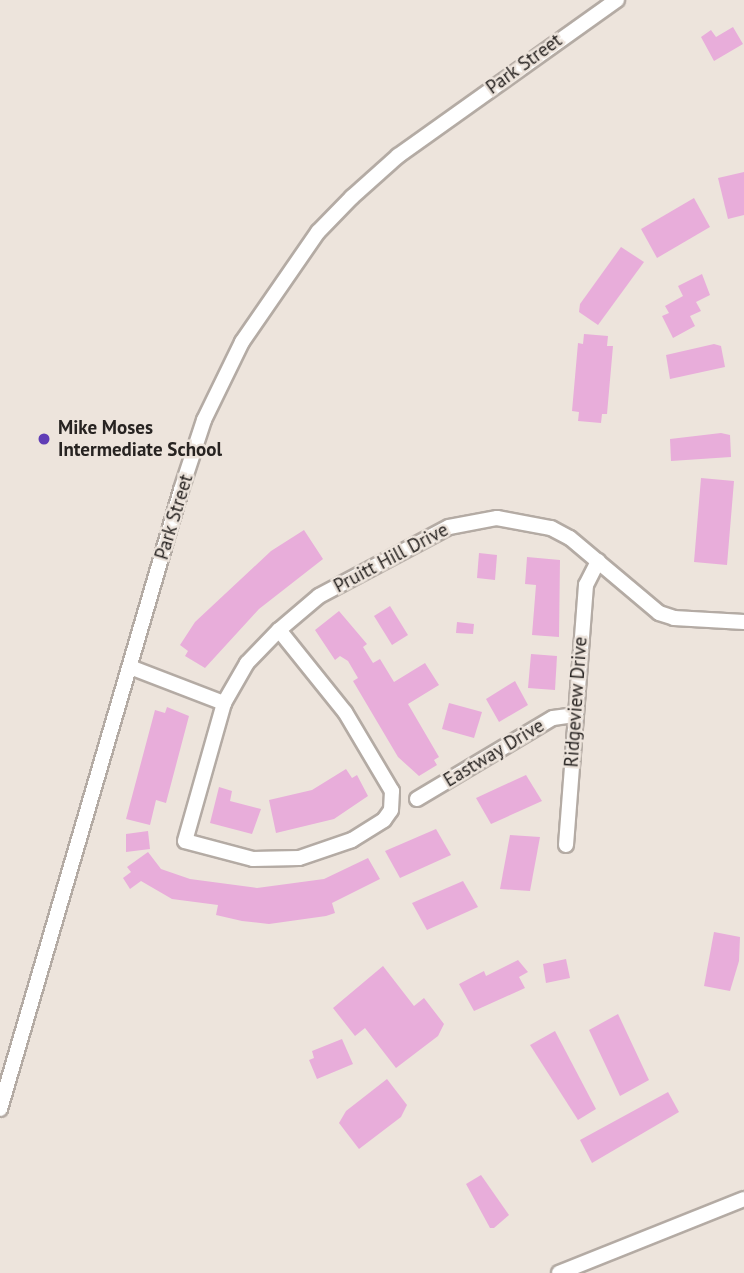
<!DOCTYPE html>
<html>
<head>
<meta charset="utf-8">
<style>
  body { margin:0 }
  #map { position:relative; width:744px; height:1273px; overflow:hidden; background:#ede4dc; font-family:"PT Sans",sans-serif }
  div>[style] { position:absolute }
  .building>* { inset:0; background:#e8adda }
  .roads { filter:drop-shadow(2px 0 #b4aba4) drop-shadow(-2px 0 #b4aba4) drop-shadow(0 2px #b4aba4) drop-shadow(0 -2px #b4aba4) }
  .minor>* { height:14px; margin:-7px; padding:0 7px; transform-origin:7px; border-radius:7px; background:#fff }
  .dots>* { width:19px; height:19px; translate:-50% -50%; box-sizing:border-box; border:4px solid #ede4dc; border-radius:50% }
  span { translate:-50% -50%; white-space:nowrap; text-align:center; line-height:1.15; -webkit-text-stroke:5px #ede4dc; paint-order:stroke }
  .street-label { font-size:19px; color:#272321 }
  .poi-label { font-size:19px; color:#272321; font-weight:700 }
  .left { translate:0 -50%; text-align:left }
</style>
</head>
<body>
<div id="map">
  <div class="building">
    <i style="clip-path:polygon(733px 27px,743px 44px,714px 61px,701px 37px,711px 30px,716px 37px)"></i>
    <i style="clip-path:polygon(744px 172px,744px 215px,728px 219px,718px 178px)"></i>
    <i style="clip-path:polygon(694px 198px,710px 227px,657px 258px,641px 229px)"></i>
    <i style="clip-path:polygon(621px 247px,644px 262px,598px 325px,579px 312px,580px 304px)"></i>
    <i style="clip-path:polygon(702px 274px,710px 295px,696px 302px,701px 311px,690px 316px,695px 326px,673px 338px,662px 316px,669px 313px,665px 306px,683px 296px,678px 286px)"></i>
    <i style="clip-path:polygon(584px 334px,608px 336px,607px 346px,613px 346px,607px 414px,602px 414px,601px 423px,578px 421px,579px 412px,572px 411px,578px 343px,583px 344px)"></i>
    <i style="clip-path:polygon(714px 344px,721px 346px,725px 367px,670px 379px,666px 355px)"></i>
    <i style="clip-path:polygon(721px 433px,730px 435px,731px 457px,671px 461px,670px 439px)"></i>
    <i style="clip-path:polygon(701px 478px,734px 481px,727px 565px,694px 562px)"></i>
    <i style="clip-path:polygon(304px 530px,323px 559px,259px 609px,205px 668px,185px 656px,188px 651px,180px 645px,195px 622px,271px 551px)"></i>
    <i style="clip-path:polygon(479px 553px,497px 555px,495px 580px,477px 578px)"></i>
    <i style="clip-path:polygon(527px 557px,560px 560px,559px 637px,532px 635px,536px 585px,525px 584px)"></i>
    <i style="clip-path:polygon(390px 606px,408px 635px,392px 645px,374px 616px)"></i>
    <i style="clip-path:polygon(339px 611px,367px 644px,363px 647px,373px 663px,380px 659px,394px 682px,425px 663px,439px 685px,408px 704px,439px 757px,434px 760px,437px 765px,419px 776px,398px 757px,353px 681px,358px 678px,348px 661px,340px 656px,335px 660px,315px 630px)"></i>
    <i style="clip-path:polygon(457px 622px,474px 624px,473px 634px,456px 633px)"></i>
    <i style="clip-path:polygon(531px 654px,557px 656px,555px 690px,528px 688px)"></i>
    <i style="clip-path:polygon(515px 681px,528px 705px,499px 722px,486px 699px)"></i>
    <i style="clip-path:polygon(449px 703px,482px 712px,474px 738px,442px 729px)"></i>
    <i style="clip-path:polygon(167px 707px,189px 716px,166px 803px,156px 800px,150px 825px,126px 819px,155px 710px,165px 713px)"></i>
    <i style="clip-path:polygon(346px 769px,352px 778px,357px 775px,368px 796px,334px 819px,276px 833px,269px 800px,312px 790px)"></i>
    <i style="clip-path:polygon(526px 775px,542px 801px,491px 824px,476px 798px)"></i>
    <i style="clip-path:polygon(219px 787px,232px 791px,230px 801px,261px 809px,252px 834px,210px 823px)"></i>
    <i style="clip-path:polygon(436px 829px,451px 855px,400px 878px,385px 851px)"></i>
    <i style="clip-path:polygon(148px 831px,150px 849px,126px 852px,126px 834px)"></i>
    <i style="clip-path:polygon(510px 835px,540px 837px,530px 891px,500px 889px)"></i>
    <i style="clip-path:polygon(148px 852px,161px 869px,190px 879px,257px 888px,324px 879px,368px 858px,380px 879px,332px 903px,335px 913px,326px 916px,269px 924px,242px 921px,216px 915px,218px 905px,172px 899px,141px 881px,130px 889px,123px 878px,131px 872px,127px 867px)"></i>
    <i style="clip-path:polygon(463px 881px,478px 907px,427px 930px,412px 903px)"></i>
    <i style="clip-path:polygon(714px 932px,740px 937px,739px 961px,730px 991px,704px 986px)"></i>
    <i style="clip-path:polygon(566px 959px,570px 978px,546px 983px,543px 964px)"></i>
    <i style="clip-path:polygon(518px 960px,528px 972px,519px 977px,525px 988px,474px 1011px,459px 984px,484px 971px,486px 976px)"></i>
    <i style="clip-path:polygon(383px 966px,414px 1006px,424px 998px,444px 1024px,438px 1036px,396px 1068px,365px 1028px,355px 1036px,333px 1008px)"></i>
    <i style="clip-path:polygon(618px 1014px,649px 1080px,620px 1096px,589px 1030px)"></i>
    <i style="clip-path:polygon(555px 1031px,596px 1109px,578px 1120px,530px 1045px)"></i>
    <i style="clip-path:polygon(342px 1039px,353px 1064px,317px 1079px,309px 1060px,314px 1058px,312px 1051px)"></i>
    <i style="clip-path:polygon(387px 1079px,407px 1105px,401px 1117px,359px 1149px,339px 1123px,346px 1111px)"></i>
    <i style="clip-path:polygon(668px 1092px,679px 1112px,592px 1163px,580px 1140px)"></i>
    <i style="clip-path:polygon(481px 1175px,509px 1215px,494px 1228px,490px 1228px,466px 1184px)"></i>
  </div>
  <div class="roads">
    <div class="minor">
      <i style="left:279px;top:630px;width:105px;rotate:51.2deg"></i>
      <i style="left:345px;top:712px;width:92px;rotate:59.3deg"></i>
      <i style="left:392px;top:791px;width:19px;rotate:93deg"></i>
      <i style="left:391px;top:810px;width:12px;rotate:125deg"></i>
      <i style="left:384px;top:820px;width:38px;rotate:148deg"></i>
      <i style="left:352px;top:840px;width:56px;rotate:161.2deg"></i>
      <i style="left:299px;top:858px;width:46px;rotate:178.8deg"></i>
      <i style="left:253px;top:859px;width:70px;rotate:-165.2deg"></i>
      <i style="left:185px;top:841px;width:143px;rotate:-74.2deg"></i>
      <i style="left:224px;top:703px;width:46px;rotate:-60.1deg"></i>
      <i style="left:247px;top:663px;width:46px;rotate:-45.9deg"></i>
      <i style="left:279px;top:630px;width:52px;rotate:-40.4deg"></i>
      <i style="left:319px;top:596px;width:147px;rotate:-28deg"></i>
      <i style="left:449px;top:527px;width:49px;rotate:-10.6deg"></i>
      <i style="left:497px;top:518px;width:55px;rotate:10.5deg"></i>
      <i style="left:551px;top:528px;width:21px;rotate:28deg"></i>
      <i style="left:570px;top:538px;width:116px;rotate:40.1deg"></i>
      <i style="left:659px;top:613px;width:16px;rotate:18deg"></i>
      <i style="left:674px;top:618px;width:70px;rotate:3.3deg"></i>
      <i style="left:130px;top:667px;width:101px;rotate:21deg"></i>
      <i style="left:417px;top:799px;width:158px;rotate:-30.8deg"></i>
      <i style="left:553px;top:718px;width:21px;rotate:-8deg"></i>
      <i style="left:566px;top:845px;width:261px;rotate:-85.6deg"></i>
      <i style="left:586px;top:585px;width:27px;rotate:-63deg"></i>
      <i style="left:0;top:1109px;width:645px;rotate:-73.7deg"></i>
      <i style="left:181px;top:490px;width:74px;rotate:-71.8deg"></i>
      <i style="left:204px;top:420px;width:87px;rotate:-64deg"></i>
      <i style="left:242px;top:342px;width:134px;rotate:-55.4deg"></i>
      <i style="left:318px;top:232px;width:49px;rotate:-45.8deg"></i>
      <i style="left:352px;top:197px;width:62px;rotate:-41.7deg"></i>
      <i style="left:398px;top:156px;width:269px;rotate:-35.5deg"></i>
      <i style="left:559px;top:1273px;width:199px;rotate:-21.8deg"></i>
    </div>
  </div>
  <div class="dots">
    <i style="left:44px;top:439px;background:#603db6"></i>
  </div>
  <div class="street-label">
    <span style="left:524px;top:64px;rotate:-36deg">Park Street</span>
    <span style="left:174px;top:517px;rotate:-73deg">Park Street</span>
    <span style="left:391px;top:558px;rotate:-28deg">Pruitt Hill Drive</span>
    <span style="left:576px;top:702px;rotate:-86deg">Ridgeview Drive</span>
    <span style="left:494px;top:753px;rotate:-31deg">Eastway Drive</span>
  </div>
  <div class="poi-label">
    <span class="left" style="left:58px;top:439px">Mike Moses<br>Intermediate School</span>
  </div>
</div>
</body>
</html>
